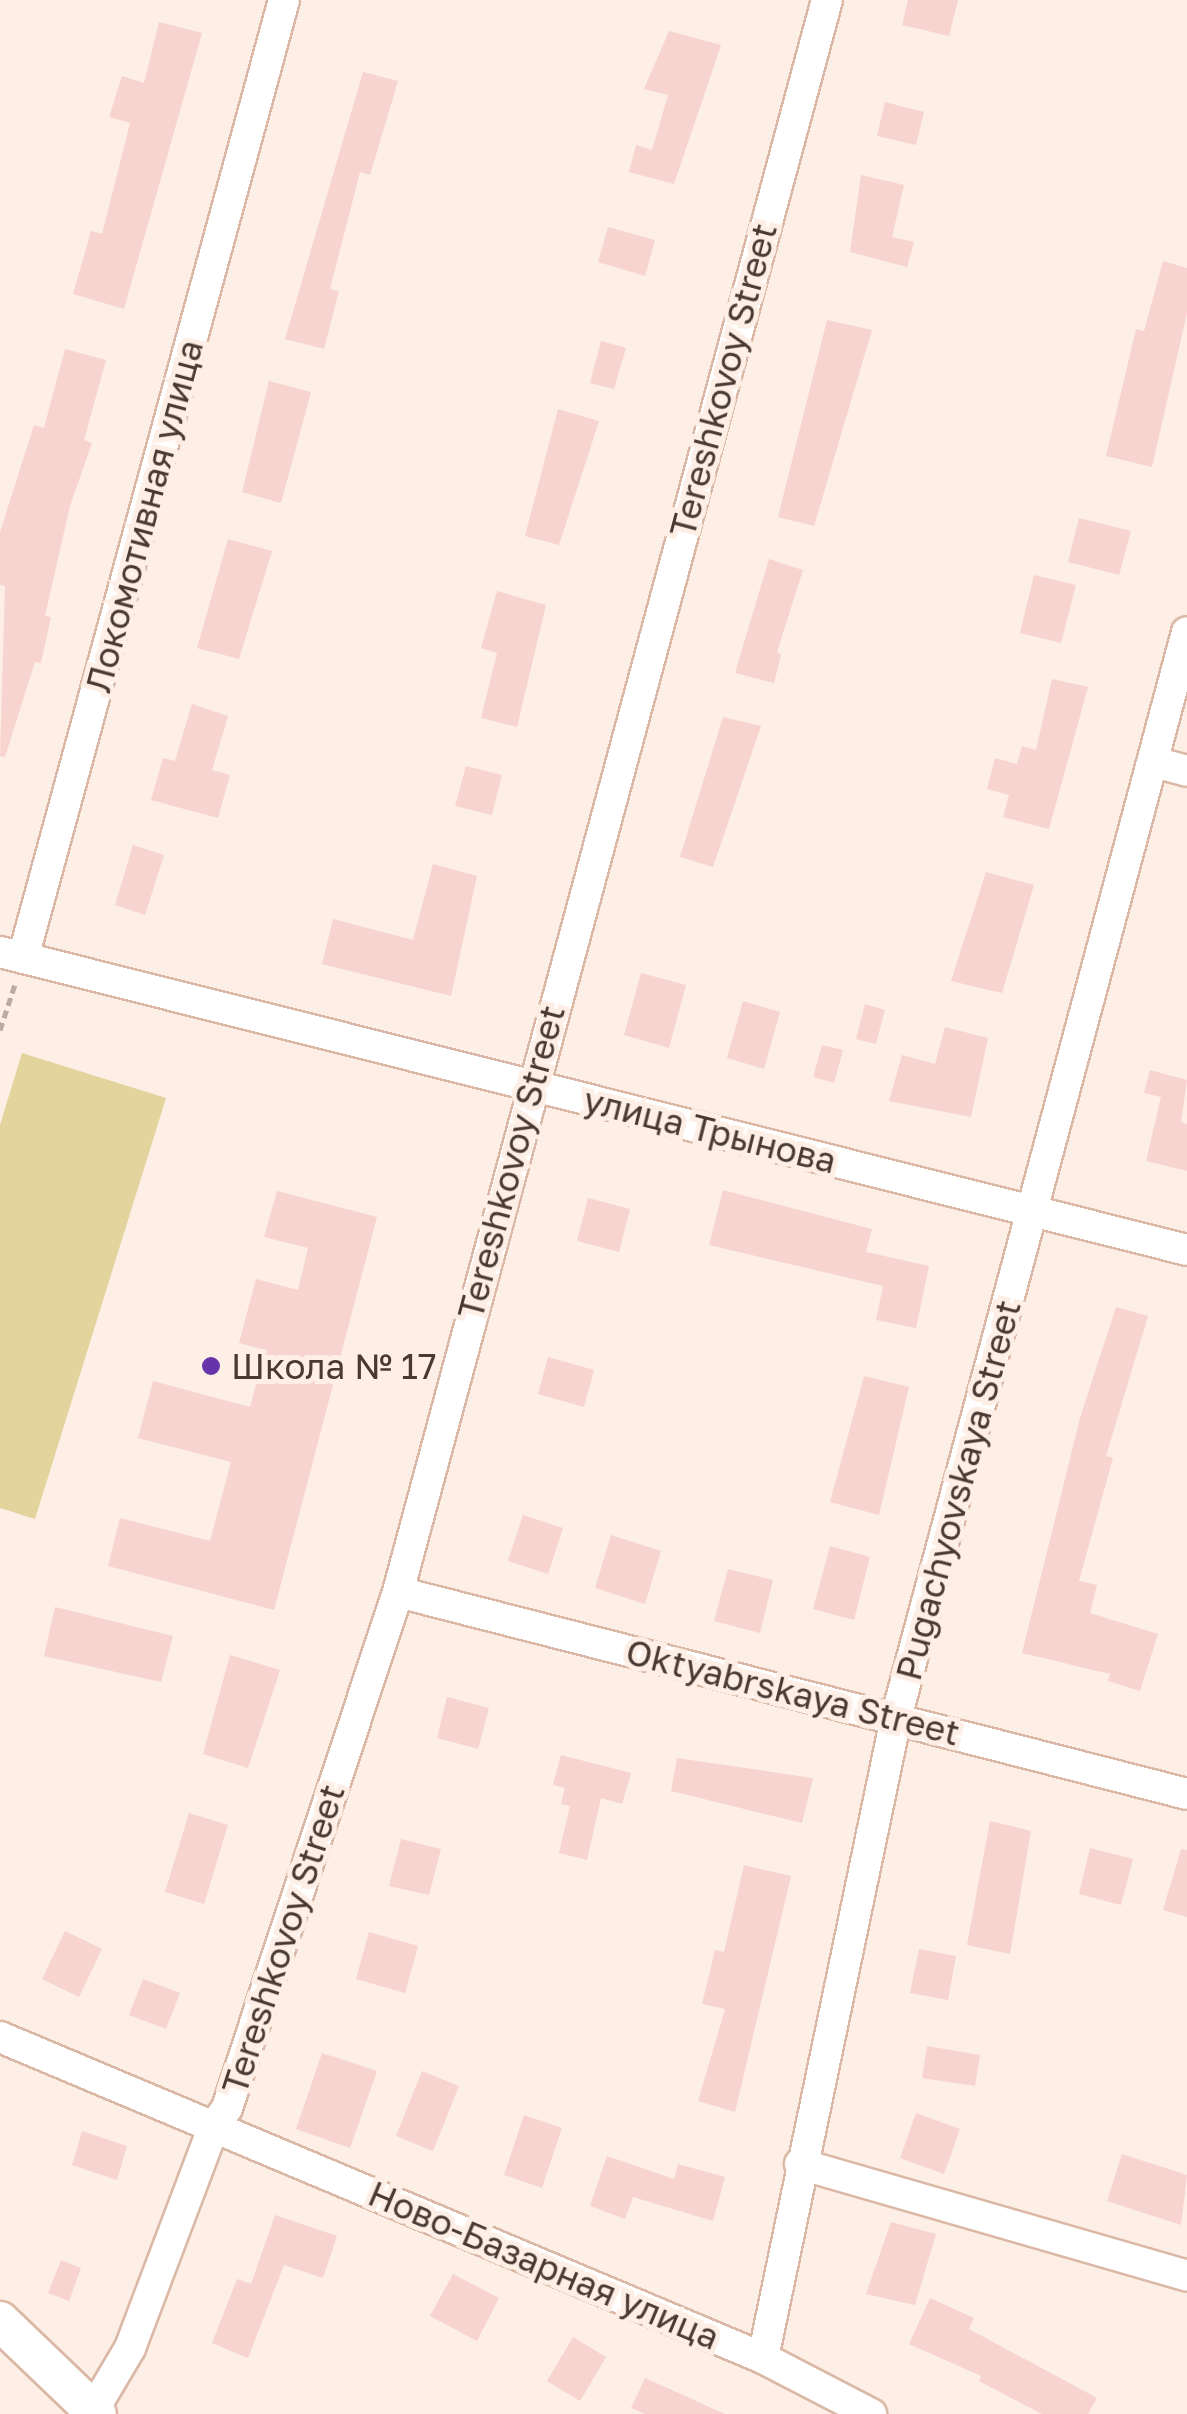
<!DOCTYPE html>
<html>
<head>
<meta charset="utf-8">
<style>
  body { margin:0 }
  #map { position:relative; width:1187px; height:2414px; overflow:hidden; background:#fdeee6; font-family:"Golos Text",sans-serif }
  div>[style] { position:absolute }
  .green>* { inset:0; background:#e3d49d }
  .building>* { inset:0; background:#f7d4cf }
  .path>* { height:5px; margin-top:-2.5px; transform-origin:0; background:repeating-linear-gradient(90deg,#baaba3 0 8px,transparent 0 13px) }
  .roads { filter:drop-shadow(2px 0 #dbb8a5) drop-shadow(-2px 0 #dbb8a5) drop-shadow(0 2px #dbb8a5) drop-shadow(0 -2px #dbb8a5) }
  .minor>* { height:30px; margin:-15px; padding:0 15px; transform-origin:15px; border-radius:15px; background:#fff }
  .tertiary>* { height:38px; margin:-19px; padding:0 19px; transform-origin:19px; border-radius:19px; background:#fff }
  .dots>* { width:28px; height:28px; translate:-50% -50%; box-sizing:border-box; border:5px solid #fdeee6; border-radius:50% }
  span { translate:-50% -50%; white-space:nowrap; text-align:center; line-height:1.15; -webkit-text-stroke:10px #fdeee6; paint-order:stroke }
  .street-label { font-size:35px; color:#483932 }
  .poi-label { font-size:35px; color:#483932 }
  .left { translate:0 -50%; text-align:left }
</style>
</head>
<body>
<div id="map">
  <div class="green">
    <i style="clip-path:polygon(22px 1053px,166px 1098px,35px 1519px,0 1508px,0 1125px)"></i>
  </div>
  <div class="building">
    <i style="clip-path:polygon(908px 0,958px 0,949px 36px,902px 25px)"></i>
    <i style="clip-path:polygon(159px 22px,202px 33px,124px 309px,73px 294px,91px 231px,102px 234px,130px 123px,109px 117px,122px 76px,144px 83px)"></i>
    <i style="clip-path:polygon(669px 31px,721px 45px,674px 184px,629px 172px,636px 145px,652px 150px,668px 95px,644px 89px)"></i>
    <i style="clip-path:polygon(363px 72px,398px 81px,370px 175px,360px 172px,330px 289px,339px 291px,324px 349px,285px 339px)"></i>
    <i style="clip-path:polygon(885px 102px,924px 112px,916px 145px,877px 136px)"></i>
    <i style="clip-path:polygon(861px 175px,904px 185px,892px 237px,914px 242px,907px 267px,850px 252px)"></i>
    <i style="clip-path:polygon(608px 227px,655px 240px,645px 276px,598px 262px)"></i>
    <i style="clip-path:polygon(1163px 261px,1187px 268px,1187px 313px,1152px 467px,1106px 456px,1136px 329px,1144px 331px)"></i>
    <i style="clip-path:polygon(827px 320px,872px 330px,814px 526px,778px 517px)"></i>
    <i style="clip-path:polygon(601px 341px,626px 348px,614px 389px,590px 383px)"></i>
    <i style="clip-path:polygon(65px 349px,106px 360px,84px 440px,92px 443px,70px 506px,45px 616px,51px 617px,41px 663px,35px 662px,5px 757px,0 756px,5px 586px,0 585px,0 532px,34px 425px,44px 428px)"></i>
    <i style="clip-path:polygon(269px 381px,311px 392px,281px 503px,242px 492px)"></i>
    <i style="clip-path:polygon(558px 409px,599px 421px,559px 545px,525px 536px)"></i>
    <i style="clip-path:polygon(1079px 518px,1131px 531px,1119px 575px,1068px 562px)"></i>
    <i style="clip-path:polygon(228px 539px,272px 551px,239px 659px,197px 648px)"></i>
    <i style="clip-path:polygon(769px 559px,803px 570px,777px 652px,781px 655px,774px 683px,735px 673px)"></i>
    <i style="clip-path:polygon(1034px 575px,1076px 585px,1061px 643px,1020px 633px)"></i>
    <i style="clip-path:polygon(497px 591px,546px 605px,517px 727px,481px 718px,497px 653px,481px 648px)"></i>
    <i style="clip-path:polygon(1052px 679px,1088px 687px,1049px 829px,1003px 817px,1009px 795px,987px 789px,995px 758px,1017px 764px,1022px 746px,1036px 750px)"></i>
    <i style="clip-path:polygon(192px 704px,228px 716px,212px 770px,230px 775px,218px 818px,151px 800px,163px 758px,175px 761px)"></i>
    <i style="clip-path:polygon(723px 717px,761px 726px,713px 867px,680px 857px)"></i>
    <i style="clip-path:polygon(466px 766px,502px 775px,492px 815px,455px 806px)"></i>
    <i style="clip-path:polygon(133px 845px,164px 855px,145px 915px,115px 905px)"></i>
    <i style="clip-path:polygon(433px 864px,477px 876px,451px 996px,322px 964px,333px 919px,413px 940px)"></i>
    <i style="clip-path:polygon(986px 872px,1034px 885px,1002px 993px,951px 981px)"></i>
    <i style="clip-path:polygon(641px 973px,686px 985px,669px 1048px,624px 1035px)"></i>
    <i style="clip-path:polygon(743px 1001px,780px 1012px,764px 1069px,727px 1058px)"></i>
    <i style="clip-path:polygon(865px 1004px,885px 1010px,876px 1044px,856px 1039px)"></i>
    <i style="clip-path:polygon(945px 1027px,988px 1038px,971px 1117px,889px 1101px,902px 1055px,935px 1064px)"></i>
    <i style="clip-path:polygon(822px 1045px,843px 1050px,834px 1083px,813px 1077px)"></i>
    <i style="clip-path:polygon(1150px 1070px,1187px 1080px,1181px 1122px,1187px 1124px,1187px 1171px,1146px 1161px,1161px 1097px,1144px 1093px)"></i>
    <i style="clip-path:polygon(723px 1190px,872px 1229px,866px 1252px,929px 1266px,916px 1328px,876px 1320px,883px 1286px,709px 1245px)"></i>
    <i style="clip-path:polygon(277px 1191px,377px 1217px,274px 1610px,108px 1566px,120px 1518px,210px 1541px,231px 1462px,138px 1438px,153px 1381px,250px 1407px,265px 1350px,239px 1343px,256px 1279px,298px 1290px,308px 1248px,264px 1237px)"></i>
    <i style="clip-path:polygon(588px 1198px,630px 1209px,619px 1252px,577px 1241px)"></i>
    <i style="clip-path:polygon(1116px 1307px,1148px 1316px,1106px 1456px,1113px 1458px,1079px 1581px,1097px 1585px,1090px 1613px,1158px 1634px,1140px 1691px,1108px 1681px,1110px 1674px,1022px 1653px,1080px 1418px)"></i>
    <i style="clip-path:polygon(548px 1357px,594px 1370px,584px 1407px,538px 1394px)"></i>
    <i style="clip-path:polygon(864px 1376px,909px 1387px,879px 1515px,830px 1502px)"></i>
    <i style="clip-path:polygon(523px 1515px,563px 1528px,548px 1574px,508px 1561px)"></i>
    <i style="clip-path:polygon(611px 1535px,661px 1551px,645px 1604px,595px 1588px)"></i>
    <i style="clip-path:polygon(830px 1546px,870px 1557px,854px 1620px,813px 1609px)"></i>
    <i style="clip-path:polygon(728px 1569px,773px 1580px,760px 1633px,714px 1621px)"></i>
    <i style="clip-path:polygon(55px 1607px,173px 1636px,161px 1682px,44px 1656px)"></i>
    <i style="clip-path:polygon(230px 1655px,280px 1670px,248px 1768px,203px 1754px)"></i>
    <i style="clip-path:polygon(447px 1697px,489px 1708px,478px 1749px,437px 1738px)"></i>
    <i style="clip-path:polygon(561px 1755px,631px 1773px,622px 1804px,601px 1798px,587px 1860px,559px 1853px,570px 1806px,561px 1804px,565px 1788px,553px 1785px)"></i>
    <i style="clip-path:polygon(677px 1758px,813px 1778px,802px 1823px,671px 1791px)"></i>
    <i style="clip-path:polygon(189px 1813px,228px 1825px,204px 1904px,165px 1892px)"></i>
    <i style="clip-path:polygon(990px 1821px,1031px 1831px,1010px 1954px,967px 1945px)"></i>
    <i style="clip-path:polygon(401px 1839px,441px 1849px,429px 1895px,389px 1886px)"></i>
    <i style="clip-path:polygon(1090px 1848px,1133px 1859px,1121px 1905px,1079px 1894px)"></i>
    <i style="clip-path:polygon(1181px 1849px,1187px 1850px,1187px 1917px,1163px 1910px)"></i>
    <i style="clip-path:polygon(744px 1865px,791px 1876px,735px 2112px,698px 2101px,725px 2009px,702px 2004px,715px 1950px,724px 1952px)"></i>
    <i style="clip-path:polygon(65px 1931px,102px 1949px,79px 1997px,42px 1979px)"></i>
    <i style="clip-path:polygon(369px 1932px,418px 1946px,405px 1993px,356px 1979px)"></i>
    <i style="clip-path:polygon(919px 1949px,956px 1956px,948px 2000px,910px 1993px)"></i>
    <i style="clip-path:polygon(143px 1979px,180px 1993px,166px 2029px,129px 2015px)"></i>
    <i style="clip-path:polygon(927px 2046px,980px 2055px,975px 2086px,922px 2078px)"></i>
    <i style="clip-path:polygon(322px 2053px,377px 2071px,350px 2148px,296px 2129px)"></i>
    <i style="clip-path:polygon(422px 2071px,459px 2086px,433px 2151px,396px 2136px)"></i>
    <i style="clip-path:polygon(916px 2113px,960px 2129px,944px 2174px,900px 2158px)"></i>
    <i style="clip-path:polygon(524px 2115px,562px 2128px,542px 2188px,504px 2175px)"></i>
    <i style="clip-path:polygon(82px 2131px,127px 2146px,117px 2180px,72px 2165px)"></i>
    <i style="clip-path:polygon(1122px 2154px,1187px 2175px,1181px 2225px,1107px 2201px)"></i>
    <i style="clip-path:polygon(607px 2156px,674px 2179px,678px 2164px,725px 2177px,713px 2221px,633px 2197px,625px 2219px,590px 2206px)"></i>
    <i style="clip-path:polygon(275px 2215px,337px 2236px,323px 2278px,284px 2265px,248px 2358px,212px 2343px,237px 2279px,251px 2284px)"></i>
    <i style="clip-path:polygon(891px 2222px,936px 2234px,915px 2305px,866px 2294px)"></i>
    <i style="clip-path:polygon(61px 2260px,81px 2268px,69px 2301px,48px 2293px)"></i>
    <i style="clip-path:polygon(453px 2274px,499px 2298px,477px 2341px,430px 2316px)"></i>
    <i style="clip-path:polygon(930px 2298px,974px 2318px,969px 2329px,1097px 2398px,1088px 2414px,1042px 2414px,979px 2381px,981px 2376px,909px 2344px)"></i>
    <i style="clip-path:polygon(573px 2337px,606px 2357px,580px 2401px,547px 2381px)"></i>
    <i style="clip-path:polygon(645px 2378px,725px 2414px,645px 2414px,631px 2408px)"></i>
  </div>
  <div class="path">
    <i style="left:0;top:1030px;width:48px;rotate:-71.9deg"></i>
  </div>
  <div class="roads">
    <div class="minor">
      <i style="left:1154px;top:762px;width:34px;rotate:15deg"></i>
      <i style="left:0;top:952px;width:1224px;rotate:14.09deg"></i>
      <i style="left:23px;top:958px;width:993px;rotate:-74.76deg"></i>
      <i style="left:398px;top:1592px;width:814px;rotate:14.36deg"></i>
      <i style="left:0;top:2037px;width:828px;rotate:22.82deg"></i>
      <i style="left:763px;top:2358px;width:122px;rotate:27.4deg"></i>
      <i style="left:800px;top:2164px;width:403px;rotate:16.1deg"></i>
      <i style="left:763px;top:2358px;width:654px;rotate:-78.26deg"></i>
      <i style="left:896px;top:1718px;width:1124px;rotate:-75deg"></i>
      <i style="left:91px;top:2414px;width:77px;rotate:-59.4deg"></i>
      <i style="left:130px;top:2348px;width:237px;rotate:-69.3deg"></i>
      <i style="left:214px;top:2126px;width:22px;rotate:-54deg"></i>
      <i style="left:227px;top:2108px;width:544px;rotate:-71.67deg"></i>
      <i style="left:398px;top:1592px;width:1649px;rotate:-74.92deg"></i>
    </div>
    <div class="tertiary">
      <i style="left:0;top:2321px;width:134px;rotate:43.8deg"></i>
    </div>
  </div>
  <div class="dots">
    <i style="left:211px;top:1366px;background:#63a"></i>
  </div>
  <div class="street-label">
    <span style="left:723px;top:380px;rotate:-75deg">Tereshkovoy Street</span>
    <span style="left:144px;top:516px;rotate:-75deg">Локомотивная улица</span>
    <span style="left:710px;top:1130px;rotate:14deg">улица Трынова</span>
    <span style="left:511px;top:1162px;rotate:-75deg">Tereshkovoy Street</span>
    <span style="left:958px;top:1490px;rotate:-75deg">Pugachyovskaya Street</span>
    <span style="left:793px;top:1692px;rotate:14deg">Oktyabrskaya Street</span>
    <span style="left:283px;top:1939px;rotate:-72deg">Tereshkovoy Street</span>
    <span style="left:544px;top:2265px;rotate:23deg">Ново-Базарная улица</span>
  </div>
  <div class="poi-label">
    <span class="left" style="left:231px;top:1366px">Школа № 17</span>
  </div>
</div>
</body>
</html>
